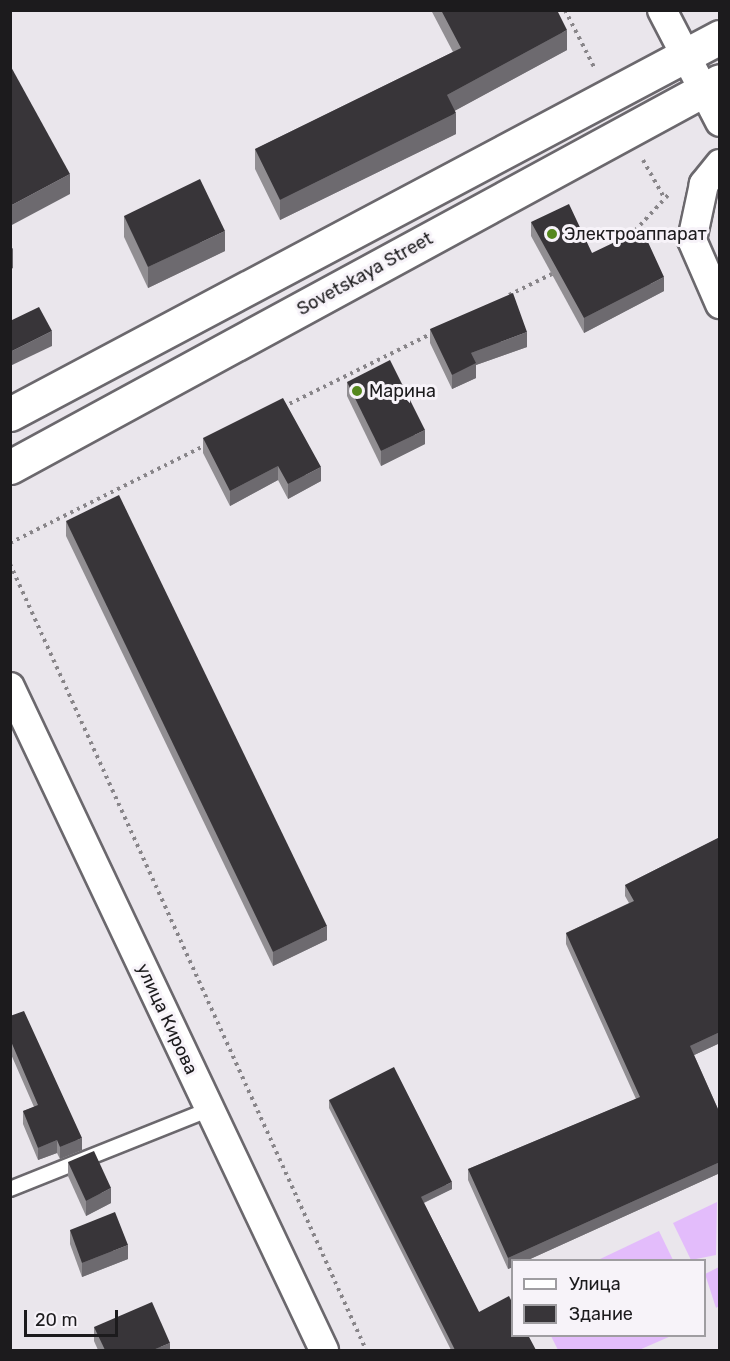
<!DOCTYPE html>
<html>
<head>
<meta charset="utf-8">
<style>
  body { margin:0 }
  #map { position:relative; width:730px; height:1361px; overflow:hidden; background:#eae6ec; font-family:Rubik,sans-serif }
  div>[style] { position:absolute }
  .green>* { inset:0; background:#e3bcfb }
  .path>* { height:4px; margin-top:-2px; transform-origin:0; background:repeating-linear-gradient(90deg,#888589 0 3px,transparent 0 7.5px) }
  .roads { filter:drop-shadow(2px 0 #6b686d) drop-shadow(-2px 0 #6b686d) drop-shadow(0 2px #6b686d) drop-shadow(0 -2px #6b686d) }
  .lane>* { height:14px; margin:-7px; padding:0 7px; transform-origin:7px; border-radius:7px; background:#fff }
  .street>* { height:28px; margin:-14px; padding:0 14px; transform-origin:14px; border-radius:14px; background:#fff }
  .secondary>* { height:33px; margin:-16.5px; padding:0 16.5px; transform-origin:16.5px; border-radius:16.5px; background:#fff }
  .wall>* { inset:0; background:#918e92 }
  .shaded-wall>* { inset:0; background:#6d6a6f }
  .building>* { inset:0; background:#383539 }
  .dots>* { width:16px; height:16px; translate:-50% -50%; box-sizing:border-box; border:3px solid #f7f3f9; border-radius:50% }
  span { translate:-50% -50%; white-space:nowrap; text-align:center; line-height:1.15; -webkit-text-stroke:6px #f7f3f9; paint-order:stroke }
  .poi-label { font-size:18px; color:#1c1b1d }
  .left { translate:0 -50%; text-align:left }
  .street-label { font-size:18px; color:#1c1b1d }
  .frame { position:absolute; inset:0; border:12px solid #1c1b1d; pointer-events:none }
  .legend { position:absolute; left:511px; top:1259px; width:195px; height:78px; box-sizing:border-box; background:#f7f3f9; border:2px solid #9f9da1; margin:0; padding:8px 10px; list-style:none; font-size:18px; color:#1c1b1d }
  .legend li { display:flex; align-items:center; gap:12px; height:30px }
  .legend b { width:30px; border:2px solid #9f9da1 }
  .scale { position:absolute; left:24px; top:1310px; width:94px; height:27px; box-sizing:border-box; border:3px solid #1c1b1d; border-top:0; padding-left:8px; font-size:18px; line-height:21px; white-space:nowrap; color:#1c1b1d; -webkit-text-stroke:4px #f7f3f9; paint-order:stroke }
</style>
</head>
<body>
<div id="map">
  <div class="green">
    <i style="clip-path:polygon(717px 1202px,716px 1255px,691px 1260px,673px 1223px)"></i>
    <i style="clip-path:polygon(659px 1231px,673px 1260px,598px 1260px)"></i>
    <i style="clip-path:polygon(719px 1267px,719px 1306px,716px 1308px,705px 1274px)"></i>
    <i style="clip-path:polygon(551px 1336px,671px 1336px,639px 1350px,558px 1350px)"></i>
  </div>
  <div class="path">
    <i style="left:565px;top:10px;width:66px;rotate:63deg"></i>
    <i style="left:643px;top:160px;width:45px;rotate:60.6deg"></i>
    <i style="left:630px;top:236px;width:59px;rotate:-47.1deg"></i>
    <i style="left:509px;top:295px;width:52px;rotate:-26.1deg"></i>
    <i style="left:283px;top:407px;width:169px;rotate:-26.3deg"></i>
    <i style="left:10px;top:543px;width:219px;rotate:-26.6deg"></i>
    <i style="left:10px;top:564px;width:863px;rotate:65.63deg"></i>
  </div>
  <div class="roads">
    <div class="lane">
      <i style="left:10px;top:1189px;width:215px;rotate:-21.8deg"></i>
    </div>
    <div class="street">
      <i style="left:662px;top:10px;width:126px;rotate:62.6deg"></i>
      <i style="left:720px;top:164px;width:26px;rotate:129deg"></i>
      <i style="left:704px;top:184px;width:57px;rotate:102.1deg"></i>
      <i style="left:692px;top:240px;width:70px;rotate:66.4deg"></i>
      <i style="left:10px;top:687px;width:734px;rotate:64.66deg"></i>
    </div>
    <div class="secondary">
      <i style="left:10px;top:414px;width:804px;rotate:-27.97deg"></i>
      <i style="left:10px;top:467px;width:808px;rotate:-28.53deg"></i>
    </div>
  </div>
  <div class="wall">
    <i style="clip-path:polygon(431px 10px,557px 10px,567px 50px,454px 111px,456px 134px,280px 220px,255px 169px,255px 149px,453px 52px)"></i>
    <i style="clip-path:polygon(124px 216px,225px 251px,148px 288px,124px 237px)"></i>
    <i style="clip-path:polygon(531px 222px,592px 253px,664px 291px,584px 333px,531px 236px)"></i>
    <i style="clip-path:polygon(430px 329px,527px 347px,476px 365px,476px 378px,452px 389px,430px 343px)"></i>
    <i style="clip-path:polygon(347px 382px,425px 444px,381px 466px,347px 396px)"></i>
    <i style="clip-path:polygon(203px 438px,321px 481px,288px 499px,278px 480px,230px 506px,203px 453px)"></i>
    <i style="clip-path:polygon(66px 521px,327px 940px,273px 966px,66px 536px)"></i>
    <i style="clip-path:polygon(720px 837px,720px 1043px,694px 1055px,718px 1109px,720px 1109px,720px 1173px,528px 1260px,513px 1260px,513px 1267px,508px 1269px,468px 1180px,468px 1169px,636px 1099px,566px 944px,566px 933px,629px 903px,625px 896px,625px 885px)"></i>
    <i style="clip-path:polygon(10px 1016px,82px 1150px,60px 1159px,57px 1153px,38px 1160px,23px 1124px,23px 1111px,34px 1107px,10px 1052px)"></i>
    <i style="clip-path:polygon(329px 1100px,452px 1189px,424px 1203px,479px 1312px,536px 1350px,451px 1350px,329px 1108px)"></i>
    <i style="clip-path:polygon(68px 1162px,111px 1203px,86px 1216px,68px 1176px)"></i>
    <i style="clip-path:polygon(70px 1230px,128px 1259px,82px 1277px,70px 1244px)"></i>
    <i style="clip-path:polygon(94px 1327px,170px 1350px,98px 1350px,94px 1341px)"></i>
  </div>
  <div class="shaded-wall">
    <i style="clip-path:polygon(567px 30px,567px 50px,447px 115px,447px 95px)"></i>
    <i style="clip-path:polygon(456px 113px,456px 134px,280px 220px,280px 200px)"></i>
    <i style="clip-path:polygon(70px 174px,70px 194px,10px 226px,10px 206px)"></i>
    <i style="clip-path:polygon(225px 231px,225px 251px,148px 288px,148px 267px)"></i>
    <i style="clip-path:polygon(13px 248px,13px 268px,10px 270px,10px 250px)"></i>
    <i style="clip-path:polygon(664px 277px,664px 291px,584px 333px,584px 318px)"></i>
    <i style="clip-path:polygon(52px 331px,52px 346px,10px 366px,10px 352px)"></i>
    <i style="clip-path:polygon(527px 332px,527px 347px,476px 365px,476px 378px,452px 389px,452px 375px,471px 353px)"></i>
    <i style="clip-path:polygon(425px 430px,425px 444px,381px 466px,381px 451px)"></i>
    <i style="clip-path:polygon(278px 466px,278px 480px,230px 506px,230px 491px)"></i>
    <i style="clip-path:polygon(321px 467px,321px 481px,288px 499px,288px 484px)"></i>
    <i style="clip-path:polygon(327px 926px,327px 940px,273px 966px,273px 952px)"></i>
    <i style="clip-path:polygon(720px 1032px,720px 1043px,690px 1057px,690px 1046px)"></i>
    <i style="clip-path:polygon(82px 1138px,82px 1150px,60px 1159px,60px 1147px)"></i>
    <i style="clip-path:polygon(57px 1140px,57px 1153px,38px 1160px,38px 1148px)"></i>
    <i style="clip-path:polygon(720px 1162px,720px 1173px,528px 1260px,513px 1260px,513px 1267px,508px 1269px,508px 1258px)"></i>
    <i style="clip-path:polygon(452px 1182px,452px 1189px,421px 1204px,421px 1197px)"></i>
    <i style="clip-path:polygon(111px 1188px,111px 1203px,86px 1216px,86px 1201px)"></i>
    <i style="clip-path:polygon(128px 1245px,128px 1259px,82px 1277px,82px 1263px)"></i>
    <i style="clip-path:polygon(170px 1343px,170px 1350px,153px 1350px)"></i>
  </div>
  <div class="building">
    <i style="clip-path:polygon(441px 10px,557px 10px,567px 30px,447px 95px,456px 113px,280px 200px,255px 149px,461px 48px)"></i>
    <i style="clip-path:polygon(10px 65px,70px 174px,10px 206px)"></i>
    <i style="clip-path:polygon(200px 179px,225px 231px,148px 267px,124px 216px)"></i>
    <i style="clip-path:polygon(569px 204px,592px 253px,642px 229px,664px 277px,584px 318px,531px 222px)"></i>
    <i style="clip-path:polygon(513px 293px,527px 332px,471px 353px,476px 363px,452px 375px,430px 329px)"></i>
    <i style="clip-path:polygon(39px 307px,52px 331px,10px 352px,10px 321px)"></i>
    <i style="clip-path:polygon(390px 360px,425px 430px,381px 451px,347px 382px)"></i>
    <i style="clip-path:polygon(283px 398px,321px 467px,288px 484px,278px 466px,230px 491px,203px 438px)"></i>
    <i style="clip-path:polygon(119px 495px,327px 926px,273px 952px,66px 521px)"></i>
    <i style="clip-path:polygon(720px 837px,720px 1032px,690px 1046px,718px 1109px,720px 1109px,720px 1162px,508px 1258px,468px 1169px,640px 1097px,566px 933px,634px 901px,625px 885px)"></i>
    <i style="clip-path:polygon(24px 1011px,82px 1138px,60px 1147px,57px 1140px,38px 1148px,23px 1111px,38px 1105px,10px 1039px,10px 1016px)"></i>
    <i style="clip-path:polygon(394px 1067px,452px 1182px,421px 1197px,479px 1312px,509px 1296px,513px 1304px,513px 1335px,528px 1335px,536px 1350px,455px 1350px,329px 1100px)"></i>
    <i style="clip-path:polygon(94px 1151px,111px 1188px,86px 1201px,68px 1162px)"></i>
    <i style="clip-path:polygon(115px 1212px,128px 1245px,82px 1263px,70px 1230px)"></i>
    <i style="clip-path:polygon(152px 1302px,170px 1343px,153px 1350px,105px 1350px,94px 1327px)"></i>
  </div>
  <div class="dots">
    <i style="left:552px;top:234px;background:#55881d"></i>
    <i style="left:357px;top:391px;background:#55881d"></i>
  </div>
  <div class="poi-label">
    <span class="left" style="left:564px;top:234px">Электроаппарат</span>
    <span class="left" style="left:369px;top:391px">Марина</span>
  </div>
  <div class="street-label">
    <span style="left:365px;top:274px;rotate:-29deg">Sovetskaya Street</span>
    <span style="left:167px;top:1019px;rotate:65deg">улица Кирова</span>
  </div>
  <div class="frame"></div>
  <ul class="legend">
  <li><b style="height:8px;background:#fff"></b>Улица</li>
  <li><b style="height:16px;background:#383539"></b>Здание</li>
  </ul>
  <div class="scale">20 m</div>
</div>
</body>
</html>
